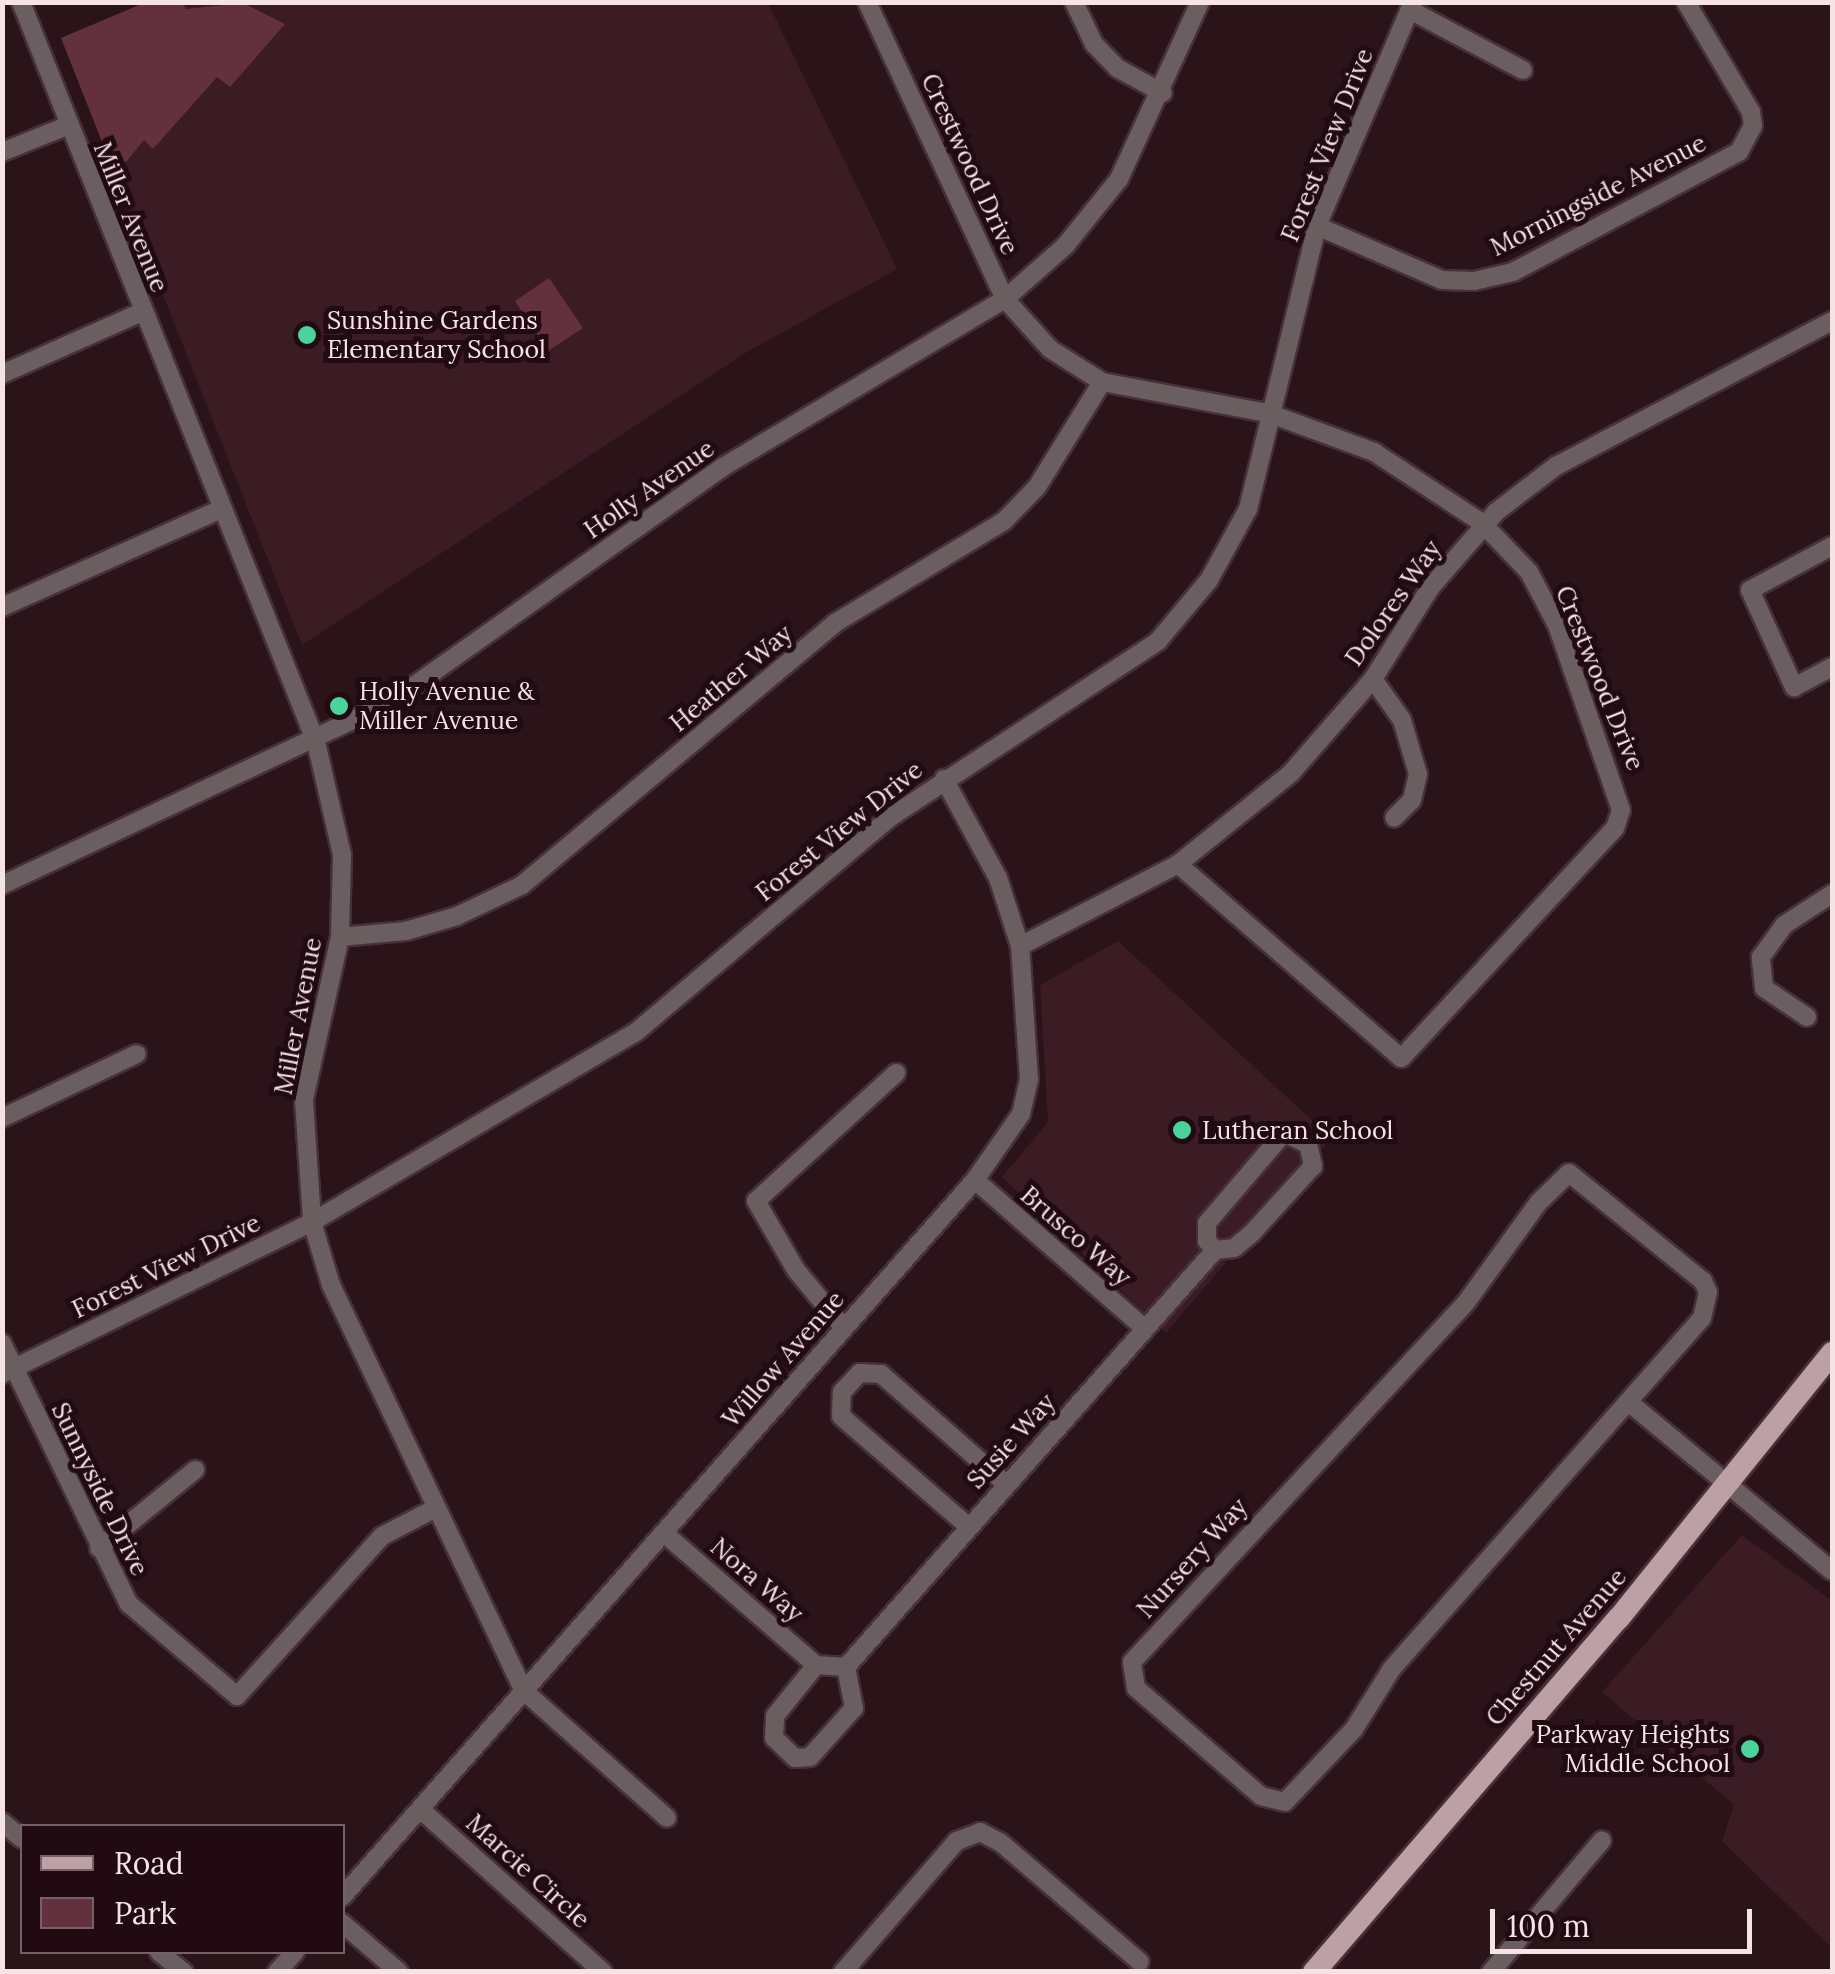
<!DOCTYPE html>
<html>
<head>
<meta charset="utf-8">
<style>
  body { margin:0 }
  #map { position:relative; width:1835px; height:1974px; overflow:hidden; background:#2b131a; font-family:Lora,serif }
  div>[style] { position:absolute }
  .built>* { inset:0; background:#3b1c24 }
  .green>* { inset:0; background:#63313e }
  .roads { filter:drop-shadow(2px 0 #473037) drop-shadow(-2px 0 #473037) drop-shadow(0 2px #473037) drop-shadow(0 -2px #473037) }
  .minor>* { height:18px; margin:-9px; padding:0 9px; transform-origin:9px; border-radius:9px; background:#6b5e60 }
  .major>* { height:22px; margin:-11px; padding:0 11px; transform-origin:11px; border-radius:11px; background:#bda0a6 }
  .dots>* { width:28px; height:28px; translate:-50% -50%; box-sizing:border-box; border:5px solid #210a11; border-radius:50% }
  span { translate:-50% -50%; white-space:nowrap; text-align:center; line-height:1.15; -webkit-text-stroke:10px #210a11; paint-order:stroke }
  .street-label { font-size:25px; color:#f5e3e6 }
  .poi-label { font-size:25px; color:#f5e3e6 }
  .left { translate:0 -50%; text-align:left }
  .right { translate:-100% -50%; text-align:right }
  .frame { position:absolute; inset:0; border:5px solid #f5e3e6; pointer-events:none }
  .legend { position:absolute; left:20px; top:1824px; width:325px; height:130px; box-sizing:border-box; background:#210a11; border:2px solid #766166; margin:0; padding:12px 18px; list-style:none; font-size:30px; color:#f5e3e6 }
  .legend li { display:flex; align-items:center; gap:20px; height:50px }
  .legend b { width:50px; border:2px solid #766166 }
  .scale { position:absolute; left:1490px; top:1909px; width:262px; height:45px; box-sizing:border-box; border:5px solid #f5e3e6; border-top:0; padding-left:12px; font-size:30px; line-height:35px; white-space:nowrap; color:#f5e3e6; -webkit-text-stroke:8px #210a11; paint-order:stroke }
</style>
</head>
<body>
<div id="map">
  <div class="built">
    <i style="clip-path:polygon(146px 3px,768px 3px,897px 269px,747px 352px,302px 645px,61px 38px)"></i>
    <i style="clip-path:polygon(1118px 941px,1331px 1138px,1166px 1333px,1002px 1177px,1048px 1122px,1040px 985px)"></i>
    <i style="clip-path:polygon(1742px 1535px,1832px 1601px,1832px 1948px,1722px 1841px,1734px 1805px,1602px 1692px)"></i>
  </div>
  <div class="green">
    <i style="clip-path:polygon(146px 2px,182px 3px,186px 9px,243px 3px,285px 24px,230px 87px,217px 77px,153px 149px,144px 140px,127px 161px,112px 167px,61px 38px)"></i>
    <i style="clip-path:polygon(549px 278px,583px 328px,548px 351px,515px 301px)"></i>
  </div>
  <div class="roads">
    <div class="minor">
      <i style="left:21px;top:2px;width:797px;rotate:68.27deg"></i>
      <i style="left:316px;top:742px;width:116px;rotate:77deg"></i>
      <i style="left:342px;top:855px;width:82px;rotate:91.4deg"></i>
      <i style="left:340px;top:937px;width:167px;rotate:102.5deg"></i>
      <i style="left:304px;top:1100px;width:122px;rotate:86.2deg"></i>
      <i style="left:312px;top:1222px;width:66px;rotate:73.2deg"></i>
      <i style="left:331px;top:1285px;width:450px;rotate:64.6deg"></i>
      <i style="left:524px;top:1691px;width:191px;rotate:41.6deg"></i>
      <i style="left:867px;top:2px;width:327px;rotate:65.1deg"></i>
      <i style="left:1005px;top:299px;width:67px;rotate:48deg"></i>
      <i style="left:1050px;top:349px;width:62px;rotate:32.4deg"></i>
      <i style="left:1102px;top:382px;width:169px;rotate:10.6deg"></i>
      <i style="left:1268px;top:413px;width:113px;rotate:20.2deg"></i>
      <i style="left:1374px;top:452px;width:129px;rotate:33.3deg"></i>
      <i style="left:1482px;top:523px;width:68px;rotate:46.2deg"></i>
      <i style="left:1529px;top:572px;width:60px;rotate:62.2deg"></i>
      <i style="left:1557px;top:625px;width:196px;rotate:70.9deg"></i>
      <i style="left:1621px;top:810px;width:19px;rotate:108deg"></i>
      <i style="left:1615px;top:828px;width:314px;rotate:132.9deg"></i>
      <i style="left:1401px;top:1058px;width:296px;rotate:-139deg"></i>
      <i style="left:1074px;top:2px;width:47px;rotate:64.5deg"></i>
      <i style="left:1094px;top:44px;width:33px;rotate:46deg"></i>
      <i style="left:1117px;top:68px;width:52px;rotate:28.5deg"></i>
      <i style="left:1410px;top:10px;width:128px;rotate:28deg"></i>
      <i style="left:2px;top:152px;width:72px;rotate:-21.9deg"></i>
      <i style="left:1317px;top:226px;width:136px;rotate:23.4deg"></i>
      <i style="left:1442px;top:280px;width:32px;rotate:2deg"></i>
      <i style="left:1474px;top:281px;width:40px;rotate:-13deg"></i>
      <i style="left:1513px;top:272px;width:256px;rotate:-28deg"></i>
      <i style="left:1739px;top:152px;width:30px;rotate:-62deg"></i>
      <i style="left:1753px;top:126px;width:14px;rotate:-98deg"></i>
      <i style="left:1751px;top:112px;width:128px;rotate:-120.6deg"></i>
      <i style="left:2px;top:374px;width:153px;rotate:-23.9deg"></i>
      <i style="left:1832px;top:546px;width:93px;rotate:151.8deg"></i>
      <i style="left:1750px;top:590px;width:107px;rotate:65.6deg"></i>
      <i style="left:1794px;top:687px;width:43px;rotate:-27.8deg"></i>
      <i style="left:2px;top:607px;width:240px;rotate:-24.1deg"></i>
      <i style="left:1373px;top:679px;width:50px;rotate:54.7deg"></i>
      <i style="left:1402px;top:720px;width:56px;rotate:73.5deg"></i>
      <i style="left:1418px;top:774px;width:27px;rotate:103deg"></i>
      <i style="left:1412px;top:800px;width:25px;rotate:135deg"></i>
      <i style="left:2px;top:885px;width:430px;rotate:-25.2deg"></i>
      <i style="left:391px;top:702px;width:407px;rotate:-35.3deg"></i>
      <i style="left:723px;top:467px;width:328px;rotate:-30.8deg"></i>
      <i style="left:1005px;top:299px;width:80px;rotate:-41.5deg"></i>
      <i style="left:1065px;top:246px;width:86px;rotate:-51.1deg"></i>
      <i style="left:1119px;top:179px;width:195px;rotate:-65.4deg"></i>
      <i style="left:340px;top:937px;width:66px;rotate:-5.2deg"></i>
      <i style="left:406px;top:931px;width:53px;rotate:-16.4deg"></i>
      <i style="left:457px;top:916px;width:72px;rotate:-25.5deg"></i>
      <i style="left:522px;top:885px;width:408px;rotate:-39.9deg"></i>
      <i style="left:835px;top:623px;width:197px;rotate:-31.1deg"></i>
      <i style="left:1004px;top:521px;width:47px;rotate:-45.9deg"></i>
      <i style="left:1037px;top:487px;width:123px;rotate:-58.2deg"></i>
      <i style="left:1020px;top:946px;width:178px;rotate:-27.4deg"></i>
      <i style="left:1178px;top:864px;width:145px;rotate:-38.8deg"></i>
      <i style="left:1291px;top:773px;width:125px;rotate:-48.9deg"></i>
      <i style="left:1373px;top:679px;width:107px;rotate:-57.9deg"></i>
      <i style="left:1430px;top:588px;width:101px;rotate:-49deg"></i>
      <i style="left:1496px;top:512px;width:76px;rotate:-37.5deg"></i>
      <i style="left:1556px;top:466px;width:312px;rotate:-27.7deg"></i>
      <i style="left:1807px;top:1017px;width:52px;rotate:-146deg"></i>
      <i style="left:1764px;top:988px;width:31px;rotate:-96deg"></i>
      <i style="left:1761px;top:957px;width:39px;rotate:-54deg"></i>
      <i style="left:1784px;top:925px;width:57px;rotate:-32.9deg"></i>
      <i style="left:2px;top:1118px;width:149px;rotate:-25.4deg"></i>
      <i style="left:1284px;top:1133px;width:26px;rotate:25deg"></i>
      <i style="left:1308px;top:1144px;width:23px;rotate:77deg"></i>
      <i style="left:1313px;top:1166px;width:91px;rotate:132.3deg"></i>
      <i style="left:1252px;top:1233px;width:23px;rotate:140deg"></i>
      <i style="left:1234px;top:1248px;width:19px;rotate:174deg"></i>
      <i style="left:1215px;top:1250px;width:12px;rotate:-132deg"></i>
      <i style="left:1207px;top:1241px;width:18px;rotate:-90deg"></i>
      <i style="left:1207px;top:1223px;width:118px;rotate:-49.5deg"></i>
      <i style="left:1569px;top:1173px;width:172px;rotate:38.9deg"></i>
      <i style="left:1703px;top:1281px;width:12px;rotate:66deg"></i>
      <i style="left:1708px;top:1292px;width:27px;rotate:103deg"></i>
      <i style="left:1702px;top:1318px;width:470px;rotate:131.5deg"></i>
      <i style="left:1391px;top:1670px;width:70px;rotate:122.1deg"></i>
      <i style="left:1354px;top:1729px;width:100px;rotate:133.4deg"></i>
      <i style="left:1285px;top:1802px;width:25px;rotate:-166deg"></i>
      <i style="left:1261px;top:1796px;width:165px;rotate:-139.2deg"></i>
      <i style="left:1136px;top:1688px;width:26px;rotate:-99deg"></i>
      <i style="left:1132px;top:1662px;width:489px;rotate:-47.1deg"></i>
      <i style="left:1465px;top:1304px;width:125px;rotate:-54.1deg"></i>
      <i style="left:1538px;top:1203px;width:43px;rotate:-44.1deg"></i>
      <i style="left:975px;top:1180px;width:226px;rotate:41.2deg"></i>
      <i style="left:844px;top:1328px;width:75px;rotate:-129.6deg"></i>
      <i style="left:796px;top:1270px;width:80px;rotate:-120.1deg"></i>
      <i style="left:756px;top:1201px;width:190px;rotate:-42.4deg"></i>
      <i style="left:2px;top:1343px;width:290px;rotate:64.1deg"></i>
      <i style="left:129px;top:1604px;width:142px;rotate:40.4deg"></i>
      <i style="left:237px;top:1696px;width:216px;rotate:-47.8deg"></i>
      <i style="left:382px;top:1536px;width:61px;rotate:-27.4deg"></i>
      <i style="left:2px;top:1374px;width:345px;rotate:-26.1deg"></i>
      <i style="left:312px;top:1222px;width:376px;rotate:-30.4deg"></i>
      <i style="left:636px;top:1032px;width:331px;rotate:-40.2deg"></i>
      <i style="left:889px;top:818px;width:322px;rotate:-33.3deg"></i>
      <i style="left:1158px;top:641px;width:80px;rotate:-50.1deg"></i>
      <i style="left:1209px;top:580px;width:81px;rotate:-61.2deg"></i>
      <i style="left:1248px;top:509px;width:291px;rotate:-76.3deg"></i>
      <i style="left:1317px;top:226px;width:244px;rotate:-66.8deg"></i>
      <i style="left:1631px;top:1404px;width:261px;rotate:39.7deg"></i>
      <i style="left:969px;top:1527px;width:169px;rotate:-139.1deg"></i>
      <i style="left:841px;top:1416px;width:24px;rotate:-88deg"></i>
      <i style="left:842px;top:1392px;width:26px;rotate:-47deg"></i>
      <i style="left:860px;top:1373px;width:21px;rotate:3deg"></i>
      <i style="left:881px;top:1374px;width:167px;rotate:41.3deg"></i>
      <i style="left:664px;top:1533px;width:201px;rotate:41deg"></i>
      <i style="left:99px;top:1548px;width:124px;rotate:-39.1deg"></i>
      <i style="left:846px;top:1667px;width:42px;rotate:79deg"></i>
      <i style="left:854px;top:1708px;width:66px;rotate:131.9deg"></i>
      <i style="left:810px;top:1757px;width:15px;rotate:176deg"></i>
      <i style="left:795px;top:1758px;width:29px;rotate:-136deg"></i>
      <i style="left:774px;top:1738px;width:22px;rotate:-87deg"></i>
      <i style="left:775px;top:1716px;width:65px;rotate:-51.2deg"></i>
      <i style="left:816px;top:1665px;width:30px;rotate:4deg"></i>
      <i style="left:846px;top:1667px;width:557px;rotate:-48.49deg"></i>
      <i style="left:420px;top:1809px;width:245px;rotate:41.7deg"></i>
      <i style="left:2px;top:1822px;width:26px;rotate:40deg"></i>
      <i style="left:342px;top:1897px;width:956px;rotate:-48.56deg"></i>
      <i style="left:975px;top:1180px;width:80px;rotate:-55.1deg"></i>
      <i style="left:1021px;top:1114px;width:35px;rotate:-77deg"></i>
      <i style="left:1029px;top:1080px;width:134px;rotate:-93.8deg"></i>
      <i style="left:1020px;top:946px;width:71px;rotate:-107.9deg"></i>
      <i style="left:998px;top:878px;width:113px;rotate:-118.6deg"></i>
      <i style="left:342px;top:1923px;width:75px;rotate:40.7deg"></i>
      <i style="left:159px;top:1952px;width:32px;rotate:39deg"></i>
      <i style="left:277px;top:1972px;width:27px;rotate:-48deg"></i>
      <i style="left:843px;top:1972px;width:174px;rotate:-49deg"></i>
      <i style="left:957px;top:1841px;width:25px;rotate:-21deg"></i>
      <i style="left:980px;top:1832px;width:22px;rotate:27deg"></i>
      <i style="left:1000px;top:1842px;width:184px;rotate:40.6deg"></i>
      <i style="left:1491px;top:1972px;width:172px;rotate:-49.9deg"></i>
    </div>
    <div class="major">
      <i style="left:1314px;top:1972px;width:467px;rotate:-49.3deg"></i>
      <i style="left:1619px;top:1618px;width:340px;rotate:-51.2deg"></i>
    </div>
  </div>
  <div class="dots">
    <i style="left:307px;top:335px;background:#4ad49c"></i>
    <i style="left:339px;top:706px;background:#4ad49c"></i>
    <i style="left:1182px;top:1130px;background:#4ad49c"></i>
    <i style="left:1750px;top:1749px;background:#4ad49c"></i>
  </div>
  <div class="street-label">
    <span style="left:1327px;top:145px;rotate:-68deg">Forest View Drive</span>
    <span style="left:970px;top:164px;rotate:65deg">Crestwood Drive</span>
    <span style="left:1598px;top:195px;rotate:-27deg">Morningside Avenue</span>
    <span style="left:131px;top:217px;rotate:68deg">Miller Avenue</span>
    <span style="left:649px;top:489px;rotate:-35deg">Holly Avenue</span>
    <span style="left:1393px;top:603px;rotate:-55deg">Dolores Way</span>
    <span style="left:731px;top:678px;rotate:-40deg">Heather Way</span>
    <span style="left:1600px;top:678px;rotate:68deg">Crestwood Drive</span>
    <span style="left:839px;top:831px;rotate:-39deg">Forest View Drive</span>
    <span style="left:298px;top:1016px;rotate:-79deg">Miller Avenue</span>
    <span style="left:1076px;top:1236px;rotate:41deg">Brusco Way</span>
    <span style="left:166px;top:1266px;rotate:-26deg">Forest View Drive</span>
    <span style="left:783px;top:1359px;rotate:-49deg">Willow Avenue</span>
    <span style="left:1011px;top:1441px;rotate:-48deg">Susie Way</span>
    <span style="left:100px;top:1489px;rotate:64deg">Sunnyside Drive</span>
    <span style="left:1192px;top:1558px;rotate:-48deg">Nursery Way</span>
    <span style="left:757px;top:1580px;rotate:41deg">Nora Way</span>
    <span style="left:1556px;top:1647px;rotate:-49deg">Chestnut Avenue</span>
    <span style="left:528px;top:1871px;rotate:42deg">Marcie Circle</span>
  </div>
  <div class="poi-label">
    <span class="left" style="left:327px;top:335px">Sunshine Gardens<br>Elementary School</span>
    <span class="left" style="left:359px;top:706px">Holly Avenue &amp;<br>Miller Avenue</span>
    <span class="left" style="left:1202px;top:1130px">Lutheran School</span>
    <span class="right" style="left:1730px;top:1749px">Parkway Heights<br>Middle School</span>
  </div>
  <div class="frame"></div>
  <ul class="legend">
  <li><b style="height:12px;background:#bda0a6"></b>Road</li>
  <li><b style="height:28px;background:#63313e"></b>Park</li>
  </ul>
  <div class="scale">100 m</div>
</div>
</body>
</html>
